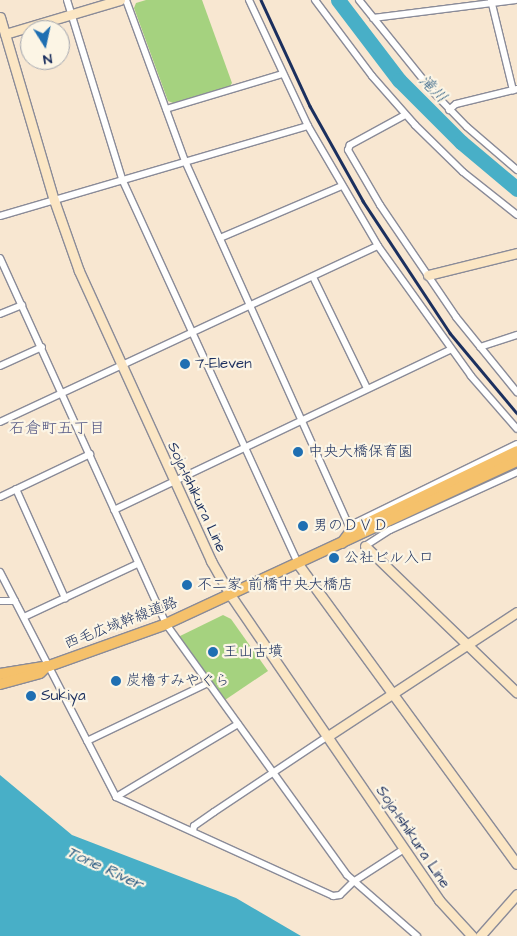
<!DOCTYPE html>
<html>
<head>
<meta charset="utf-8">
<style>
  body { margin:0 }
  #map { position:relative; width:517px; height:936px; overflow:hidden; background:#f8e7d1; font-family:"Architects Daughter","Klee One",sans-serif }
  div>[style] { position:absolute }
  .green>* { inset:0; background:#a5d27f }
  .water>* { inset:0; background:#48afc7 }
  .river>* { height:15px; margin:-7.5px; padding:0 7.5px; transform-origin:7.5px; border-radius:7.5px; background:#48afc7 }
  .roads { filter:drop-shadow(1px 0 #8a8b98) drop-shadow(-1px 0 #8a8b98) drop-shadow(0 1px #8a8b98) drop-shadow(0 -1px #8a8b98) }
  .street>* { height:6px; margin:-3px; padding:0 3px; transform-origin:3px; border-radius:3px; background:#fff }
  .secondary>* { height:9px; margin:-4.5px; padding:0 4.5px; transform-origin:4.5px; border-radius:4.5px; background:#fbe6c4 }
  .primary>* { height:10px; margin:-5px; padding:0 5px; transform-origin:5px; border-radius:5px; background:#f5c16b }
  .rail>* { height:2.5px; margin:-1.25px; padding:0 1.25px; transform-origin:1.25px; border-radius:1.25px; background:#1b2f5e }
  .dots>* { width:14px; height:14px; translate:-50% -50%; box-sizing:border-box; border:2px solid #fcf5e5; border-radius:50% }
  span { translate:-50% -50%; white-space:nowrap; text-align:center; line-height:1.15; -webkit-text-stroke:4.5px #fcf5e5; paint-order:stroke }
  .poi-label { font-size:15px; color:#1b2f5e }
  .left { translate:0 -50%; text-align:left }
  .street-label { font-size:15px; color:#1b2f5e }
  .water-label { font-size:16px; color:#2b5c83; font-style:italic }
  .neighbourhood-label { font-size:16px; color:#545885 }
  .north { position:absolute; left:20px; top:20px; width:50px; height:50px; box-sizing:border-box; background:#fcf5e5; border:1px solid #a2a6af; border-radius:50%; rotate:170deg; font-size:14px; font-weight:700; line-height:20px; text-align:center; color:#1b2f5e }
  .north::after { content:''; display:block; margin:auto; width:18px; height:22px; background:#1f6fb2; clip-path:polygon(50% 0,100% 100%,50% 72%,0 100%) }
</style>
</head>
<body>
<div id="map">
  <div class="green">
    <i style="clip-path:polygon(146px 0,202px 0,232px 83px,230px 86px,173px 103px,168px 101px,134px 8px,136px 3px)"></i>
    <i style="clip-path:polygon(223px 615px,231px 619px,268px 671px,225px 700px,178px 637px)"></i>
  </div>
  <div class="water">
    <i style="clip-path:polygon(0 775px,72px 835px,236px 898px,301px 936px,0 936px)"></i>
  </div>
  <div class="river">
    <i style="left:338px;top:0;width:101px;rotate:52.7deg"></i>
    <i style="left:399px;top:80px;width:88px;rotate:45deg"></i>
    <i style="left:461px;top:142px;width:73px;rotate:40deg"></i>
  </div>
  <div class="roads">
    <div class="street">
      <i style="left:67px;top:0;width:187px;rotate:72.9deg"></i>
      <i style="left:122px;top:179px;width:423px;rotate:65.4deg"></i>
      <i style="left:126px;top:0;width:171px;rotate:69.9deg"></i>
      <i style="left:185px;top:161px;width:406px;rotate:65.8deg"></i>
      <i style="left:249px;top:0;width:139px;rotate:64.9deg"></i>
      <i style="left:308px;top:126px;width:139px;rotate:59.7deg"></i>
      <i style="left:378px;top:246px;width:160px;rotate:54.4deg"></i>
      <i style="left:471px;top:376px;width:70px;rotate:49deg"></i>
      <i style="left:315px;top:0;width:95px;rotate:53.1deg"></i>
      <i style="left:372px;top:76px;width:65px;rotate:48.7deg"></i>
      <i style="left:415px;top:125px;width:67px;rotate:44.4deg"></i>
      <i style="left:463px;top:172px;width:69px;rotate:38.5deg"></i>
      <i style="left:359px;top:0;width:119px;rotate:51.1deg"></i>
      <i style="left:434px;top:93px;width:47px;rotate:45.9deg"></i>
      <i style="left:467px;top:127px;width:66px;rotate:40.7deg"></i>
      <i style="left:491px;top:0;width:93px;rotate:76.3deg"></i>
      <i style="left:373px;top:18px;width:144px;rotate:-7.2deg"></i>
      <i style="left:166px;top:109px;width:122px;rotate:-16.7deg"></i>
      <i style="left:449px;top:110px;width:9px;rotate:-41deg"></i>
      <i style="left:456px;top:104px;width:63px;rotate:-13.8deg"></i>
      <i style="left:405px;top:115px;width:63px;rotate:151.4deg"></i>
      <i style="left:350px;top:145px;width:5px;rotate:112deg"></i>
      <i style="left:348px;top:150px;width:64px;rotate:59.8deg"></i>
      <i style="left:380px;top:205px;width:135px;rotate:55.8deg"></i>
      <i style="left:456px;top:317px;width:97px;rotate:50.9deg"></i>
      <i style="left:0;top:216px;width:321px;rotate:-16.3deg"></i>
      <i style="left:220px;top:238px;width:133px;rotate:-23.1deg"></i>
      <i style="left:0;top:258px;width:402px;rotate:65.6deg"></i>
      <i style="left:166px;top:624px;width:309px;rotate:54.2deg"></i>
      <i style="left:347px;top:875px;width:93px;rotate:41.1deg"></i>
      <i style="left:313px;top:277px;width:123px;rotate:64.1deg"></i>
      <i style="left:0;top:314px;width:24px;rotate:-22deg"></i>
      <i style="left:480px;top:347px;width:39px;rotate:-18deg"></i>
      <i style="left:0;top:366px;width:46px;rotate:-24.3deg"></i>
      <i style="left:0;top:422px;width:417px;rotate:-25deg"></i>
      <i style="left:16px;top:489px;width:120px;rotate:65.8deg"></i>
      <i style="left:0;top:497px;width:100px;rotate:-25.5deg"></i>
      <i style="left:114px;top:510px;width:373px;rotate:-25.5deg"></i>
      <i style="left:349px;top:526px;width:187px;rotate:-26deg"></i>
      <i style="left:365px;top:546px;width:30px;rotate:-33deg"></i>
      <i style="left:390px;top:530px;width:140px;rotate:-24.5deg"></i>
      <i style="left:0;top:572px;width:253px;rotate:62.7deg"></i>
      <i style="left:116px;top:797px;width:239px;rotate:24.5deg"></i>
      <i style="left:333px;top:896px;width:7px;rotate:-8deg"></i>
      <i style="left:340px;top:895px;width:18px;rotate:-45deg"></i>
      <i style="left:353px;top:882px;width:61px;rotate:-32.9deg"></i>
      <i style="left:0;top:601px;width:15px"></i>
      <i style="left:24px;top:617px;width:125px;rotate:-25.1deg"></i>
      <i style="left:87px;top:741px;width:134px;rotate:-25.6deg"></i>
      <i style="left:116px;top:797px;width:142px;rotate:-30.9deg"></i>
      <i style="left:193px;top:831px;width:5px;rotate:-79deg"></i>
      <i style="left:194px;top:826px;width:24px;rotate:-35deg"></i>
      <i style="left:214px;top:812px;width:137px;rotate:-33.7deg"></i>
    </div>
    <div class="secondary">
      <i style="left:0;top:17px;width:191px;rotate:73.6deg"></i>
      <i style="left:54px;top:200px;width:75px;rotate:70.6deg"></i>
      <i style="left:79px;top:271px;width:319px;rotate:65.5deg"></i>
      <i style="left:211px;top:561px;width:40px;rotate:60.3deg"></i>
      <i style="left:231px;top:596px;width:368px;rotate:55.6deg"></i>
      <i style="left:439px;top:900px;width:49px;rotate:47.5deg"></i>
      <i style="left:5px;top:34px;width:120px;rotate:-16.5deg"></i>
      <i style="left:428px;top:275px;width:92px;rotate:-13.9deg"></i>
      <i style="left:365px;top:546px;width:211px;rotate:44deg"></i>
      <i style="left:298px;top:564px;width:371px;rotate:53.9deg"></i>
      <i style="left:328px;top:736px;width:226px;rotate:-33.3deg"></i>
      <i style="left:480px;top:936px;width:56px;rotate:-48.6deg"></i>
    </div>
    <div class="primary">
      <i style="left:342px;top:543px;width:15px;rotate:-53deg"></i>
      <i style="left:351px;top:531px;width:184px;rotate:-25.7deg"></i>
      <i style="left:0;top:674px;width:50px;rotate:-9.3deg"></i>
      <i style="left:49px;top:666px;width:124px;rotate:-19.7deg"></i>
      <i style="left:166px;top:624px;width:387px;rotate:-24.9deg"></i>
      <i style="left:0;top:684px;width:41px;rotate:-15.4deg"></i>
      <i style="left:40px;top:673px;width:10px;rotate:-45deg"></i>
    </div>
  </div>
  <div class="rail">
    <i style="left:261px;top:0;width:117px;rotate:65.2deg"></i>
    <i style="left:310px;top:106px;width:109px;rotate:60.8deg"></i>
    <i style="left:363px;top:201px;width:158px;rotate:56.6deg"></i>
    <i style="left:450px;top:333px;width:104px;rotate:50.1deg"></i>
  </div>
  <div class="dots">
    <i style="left:185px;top:364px;background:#1f6fb2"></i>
    <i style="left:298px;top:452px;background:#1f6fb2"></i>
    <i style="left:303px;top:526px;background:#1f6fb2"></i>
    <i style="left:334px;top:558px;background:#1f6fb2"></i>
    <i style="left:187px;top:585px;background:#1f6fb2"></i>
    <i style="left:213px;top:652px;background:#1f6fb2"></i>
    <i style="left:116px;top:681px;background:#1f6fb2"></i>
    <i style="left:31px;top:696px;background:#1f6fb2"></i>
  </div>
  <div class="poi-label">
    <span class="left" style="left:195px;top:364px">7-Eleven</span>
    <span class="left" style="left:308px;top:452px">中央大橋保育園</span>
    <span class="left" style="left:313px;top:526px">男のＤＶＤ</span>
    <span class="left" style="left:344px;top:558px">公社ビル入口</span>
    <span class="left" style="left:197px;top:585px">不二家 前橋中央大橋店</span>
    <span class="left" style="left:223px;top:652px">王山古墳</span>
    <span class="left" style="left:126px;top:681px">炭櫓すみやぐら</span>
    <span class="left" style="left:41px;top:696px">Sukiya</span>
  </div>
  <div class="street-label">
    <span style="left:197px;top:497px;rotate:65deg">Soja-Ishikura Line</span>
    <span style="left:121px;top:623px;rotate:-21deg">西毛広域幹線道路</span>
    <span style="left:413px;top:837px;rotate:56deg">Soja-Ishikura Line</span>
  </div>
  <div class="water-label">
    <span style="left:433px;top:89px;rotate:45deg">滝川</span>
    <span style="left:105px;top:868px;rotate:25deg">Tone River</span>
  </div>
  <div class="neighbourhood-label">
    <span style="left:57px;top:428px">石倉町五丁目</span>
  </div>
  <div class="north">N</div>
</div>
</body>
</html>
